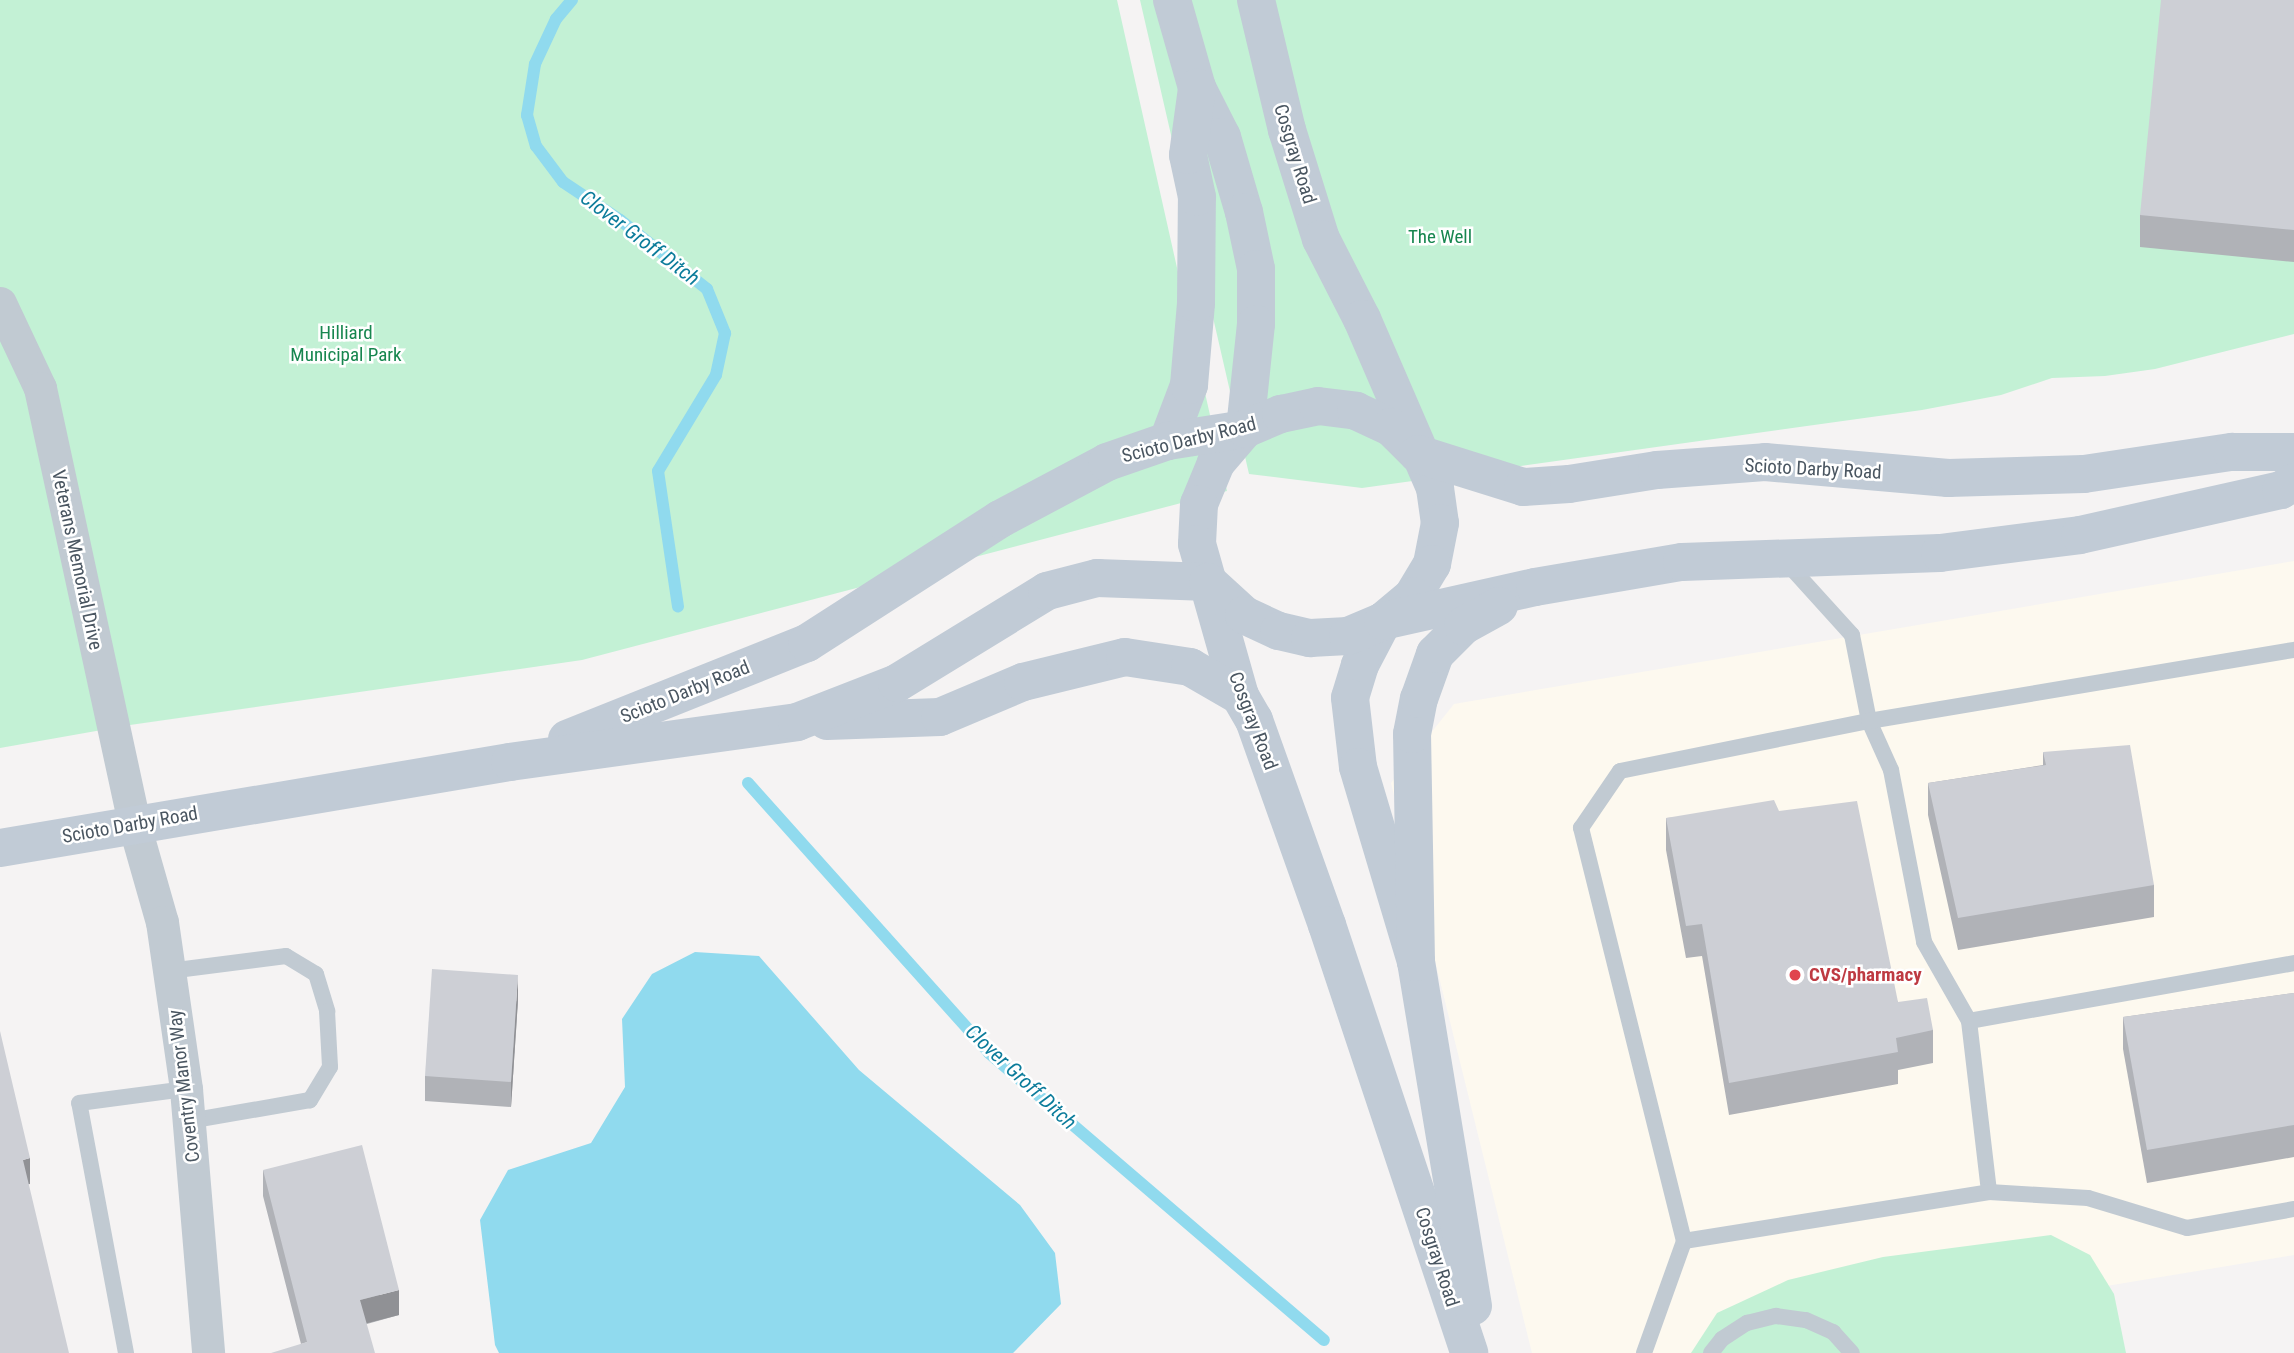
<!DOCTYPE html>
<html>
<head>
<meta charset="utf-8">
<style>
  body { margin:0 }
  #map { position:relative; width:2294px; height:1353px; overflow:hidden; background:#f5f3f3; font-family:"Roboto Condensed",sans-serif }
  div>[style] { position:absolute }
  .commercial>* { inset:0; background:#fdf9ef }
  .green>* { inset:0; background:#c3f1d5 }
  .water>* { inset:0; background:#90daee }
  .stream>* { height:12px; margin:-6px; padding:0 6px; transform-origin:6px; border-radius:6px; background:#90daee }
  .service>* { height:16px; margin:-8px; padding:0 8px; transform-origin:8px; border-radius:8px; background:#c1cad2 }
  .minor>* { height:33px; margin:-16.5px; padding:0 16.5px; transform-origin:16.5px; border-radius:16.5px; background:#c1cad2 }
  .secondary>* { height:38px; margin:-19px; padding:0 19px; transform-origin:19px; border-radius:19px; background:#c1cbd6 }
  .wall>* { inset:0; background:#b0b2b7 }
  .shaded-wall>* { inset:0; background:#909195 }
  .building>* { inset:0; background:#cdcfd5 }
  .dots>* { width:19px; height:19px; translate:-50% -50%; box-sizing:border-box; border:4px solid #fff; border-radius:50% }
  span { translate:-50% -50%; white-space:nowrap; text-align:center; line-height:1.15; -webkit-text-stroke:5px #fff; paint-order:stroke }
  .street-label { font-size:19px; color:#4a5661 }
  .park-label { font-size:19px; color:#17864f }
  .health-label { font-size:19px; color:#be3a42; font-weight:700 }
  .left { translate:0 -50%; text-align:left }
  .water-label { font-size:21px; color:#0c7c9b; font-style:italic }
</style>
</head>
<body>
<div id="map">
  <div class="commercial">
    <i style="clip-path:polygon(2294px 561px,2294px 1255px,1701px 1353px,1532px 1353px,1391px 783px,1454px 704px)"></i>
  </div>
  <div class="green">
    <i style="clip-path:polygon(0 0,1117px 0,1227px 491px,582px 660px,130px 725px,0 748px)"></i>
    <i style="clip-path:polygon(1140px 0,2294px 0,2294px 334px,2155px 369px,2105px 376px,2052px 378px,2001px 395px,1922px 410px,1362px 488px,1249px 474px)"></i>
    <i style="clip-path:polygon(2051px 1235px,2090px 1255px,2114px 1294px,2126px 1353px,1691px 1353px,1717px 1313px,1788px 1280px,1883px 1257px)"></i>
  </div>
  <div class="water">
    <i style="clip-path:polygon(695px 952px,759px 956px,859px 1070px,1020px 1205px,1055px 1253px,1061px 1304px,1013px 1353px,499px 1353px,495px 1345px,480px 1220px,508px 1170px,591px 1143px,625px 1087px,622px 1019px,652px 974px)"></i>
  </div>
  <div class="stream">
    <i style="left:572px;top:0;width:25px;rotate:130deg"></i>
    <i style="left:556px;top:19px;width:50px;rotate:115deg"></i>
    <i style="left:535px;top:64px;width:52px;rotate:98.9deg"></i>
    <i style="left:527px;top:115px;width:32px;rotate:74deg"></i>
    <i style="left:536px;top:146px;width:45px;rotate:53.1deg"></i>
    <i style="left:563px;top:182px;width:69px;rotate:33.7deg"></i>
    <i style="left:620px;top:220px;width:111px;rotate:38.4deg"></i>
    <i style="left:707px;top:289px;width:48px;rotate:67.8deg"></i>
    <i style="left:725px;top:333px;width:43px;rotate:102.1deg"></i>
    <i style="left:716px;top:375px;width:112px;rotate:121.1deg"></i>
    <i style="left:658px;top:471px;width:137px;rotate:81.6deg"></i>
    <i style="left:748px;top:783px;width:362px;rotate:48.2deg"></i>
    <i style="left:989px;top:1053px;width:441px;rotate:40.6deg"></i>
  </div>
  <div class="service">
    <i style="left:1785px;top:561px;width:100px;rotate:47.8deg"></i>
    <i style="left:1852px;top:635px;width:88px;rotate:78.8deg"></i>
    <i style="left:1869px;top:721px;width:54px;rotate:65.8deg"></i>
    <i style="left:1891px;top:770px;width:175px;rotate:79.1deg"></i>
    <i style="left:1924px;top:942px;width:91px;rotate:60.3deg"></i>
    <i style="left:1969px;top:1021px;width:172px;rotate:83.3deg"></i>
    <i style="left:169px;top:971px;width:118px;rotate:-7.3deg"></i>
    <i style="left:286px;top:956px;width:35px;rotate:31deg"></i>
    <i style="left:316px;top:974px;width:39px;rotate:73deg"></i>
    <i style="left:327px;top:1011px;width:56px;rotate:86.9deg"></i>
    <i style="left:330px;top:1067px;width:39px;rotate:121deg"></i>
    <i style="left:310px;top:1100px;width:122px;rotate:170.1deg"></i>
    <i style="left:1969px;top:1021px;width:330px;rotate:-10.1deg"></i>
    <i style="left:1684px;top:1241px;width:309px;rotate:-9.1deg"></i>
    <i style="left:1989px;top:1192px;width:99px;rotate:3.5deg"></i>
    <i style="left:2088px;top:1198px;width:103px;rotate:16.9deg"></i>
    <i style="left:2187px;top:1228px;width:109px;rotate:-10.1deg"></i>
    <i style="left:126px;top:1353px;width:254px;rotate:-100.6deg"></i>
    <i style="left:79px;top:1103px;width:108px;rotate:-7.5deg"></i>
    <i style="left:1644px;top:1353px;width:119px;rotate:-70.3deg"></i>
    <i style="left:1684px;top:1241px;width:426px;rotate:-104deg"></i>
    <i style="left:1581px;top:828px;width:69px;rotate:-55.6deg"></i>
    <i style="left:1620px;top:771px;width:254px;rotate:-11.4deg"></i>
    <i style="left:1869px;top:721px;width:431px;rotate:-9.5deg"></i>
    <i style="left:1711px;top:1353px;width:18px;rotate:-52deg"></i>
    <i style="left:1722px;top:1339px;width:30px;rotate:-33deg"></i>
    <i style="left:1747px;top:1323px;width:30px;rotate:-14deg"></i>
    <i style="left:1776px;top:1316px;width:30px;rotate:8deg"></i>
    <i style="left:1806px;top:1320px;width:30px;rotate:24deg"></i>
    <i style="left:1833px;top:1332px;width:28px;rotate:48deg"></i>
  </div>
  <div class="minor">
    <i style="left:0;top:303px;width:94px;rotate:64.8deg"></i>
    <i style="left:40px;top:388px;width:446px;rotate:77.8deg"></i>
    <i style="left:134px;top:824px;width:102px;rotate:74.1deg"></i>
    <i style="left:162px;top:922px;width:169px;rotate:81.8deg"></i>
    <i style="left:186px;top:1089px;width:265px;rotate:85.2deg"></i>
  </div>
  <div class="secondary">
    <i style="left:1172px;top:0;width:91px;rotate:74.1deg"></i>
    <i style="left:1197px;top:88px;width:55px;rotate:63deg"></i>
    <i style="left:1222px;top:137px;width:78px;rotate:73.7deg"></i>
    <i style="left:1244px;top:212px;width:58px;rotate:78.1deg"></i>
    <i style="left:1256px;top:269px;width:55px;rotate:90deg"></i>
    <i style="left:1256px;top:324px;width:106px;rotate:96deg"></i>
    <i style="left:1245px;top:429px;width:45px;rotate:130.5deg"></i>
    <i style="left:1216px;top:463px;width:44px;rotate:112.5deg"></i>
    <i style="left:1199px;top:504px;width:40px;rotate:92.9deg"></i>
    <i style="left:1197px;top:544px;width:158px;rotate:74.2deg"></i>
    <i style="left:1240px;top:696px;width:28px;rotate:60deg"></i>
    <i style="left:1254px;top:720px;width:218px;rotate:70.4deg"></i>
    <i style="left:1327px;top:925px;width:451px;rotate:71.6deg"></i>
    <i style="left:1256px;top:0;width:134px;rotate:76.6deg"></i>
    <i style="left:1287px;top:130px;width:114px;rotate:72.7deg"></i>
    <i style="left:1321px;top:239px;width:90px;rotate:62.9deg"></i>
    <i style="left:1362px;top:319px;width:184px;rotate:66.6deg"></i>
    <i style="left:1435px;top:488px;width:35px;rotate:82deg"></i>
    <i style="left:1440px;top:523px;width:42px;rotate:101deg"></i>
    <i style="left:1432px;top:564px;width:37px;rotate:121deg"></i>
    <i style="left:1413px;top:596px;width:39px;rotate:140deg"></i>
    <i style="left:1383px;top:621px;width:50px;rotate:117.6deg"></i>
    <i style="left:1360px;top:665px;width:34px;rotate:107deg"></i>
    <i style="left:1350px;top:698px;width:69px;rotate:83.4deg"></i>
    <i style="left:1358px;top:767px;width:203px;rotate:73.4deg"></i>
    <i style="left:1168px;top:441px;width:60px;rotate:-69.4deg"></i>
    <i style="left:1189px;top:385px;width:82px;rotate:-85.1deg"></i>
    <i style="left:1196px;top:303px;width:106px;rotate:-89.5deg"></i>
    <i style="left:1197px;top:197px;width:43px;rotate:-102.1deg"></i>
    <i style="left:1188px;top:155px;width:68px;rotate:-82.3deg"></i>
    <i style="left:827px;top:721px;width:113px;rotate:-2deg"></i>
    <i style="left:940px;top:717px;width:90px;rotate:-22.9deg"></i>
    <i style="left:1023px;top:682px;width:105px;rotate:-13.8deg"></i>
    <i style="left:1125px;top:657px;width:66px;rotate:8.7deg"></i>
    <i style="left:1190px;top:667px;width:58px;rotate:30.1deg"></i>
    <i style="left:567px;top:739px;width:258px;rotate:-21.8deg"></i>
    <i style="left:807px;top:643px;width:229px;rotate:-32.7deg"></i>
    <i style="left:1000px;top:519px;width:121px;rotate:-28deg"></i>
    <i style="left:1107px;top:462px;width:65px;rotate:-19deg"></i>
    <i style="left:1168px;top:441px;width:78px;rotate:-8.9deg"></i>
    <i style="left:1245px;top:429px;width:39px;rotate:-23deg"></i>
    <i style="left:1281px;top:414px;width:38px;rotate:-12deg"></i>
    <i style="left:1318px;top:406px;width:38px;rotate:7deg"></i>
    <i style="left:1356px;top:411px;width:38px;rotate:25deg"></i>
    <i style="left:1391px;top:427px;width:38px;rotate:45deg"></i>
    <i style="left:1418px;top:454px;width:110px;rotate:17.4deg"></i>
    <i style="left:1523px;top:487px;width:46px;rotate:-3.7deg"></i>
    <i style="left:1569px;top:484px;width:89px;rotate:-9deg"></i>
    <i style="left:1657px;top:470px;width:108px;rotate:-4.2deg"></i>
    <i style="left:1765px;top:462px;width:184px;rotate:5deg"></i>
    <i style="left:1948px;top:478px;width:136px;rotate:-1.7deg"></i>
    <i style="left:2084px;top:474px;width:150px;rotate:-8.5deg"></i>
    <i style="left:2232px;top:452px;width:62px"></i>
    <i style="left:0;top:848px;width:517px;rotate:-9.57deg"></i>
    <i style="left:510px;top:762px;width:290px;rotate:-7.9deg"></i>
    <i style="left:797px;top:722px;width:107px;rotate:-21.3deg"></i>
    <i style="left:897px;top:683px;width:176px;rotate:-31.5deg"></i>
    <i style="left:1047px;top:591px;width:52px;rotate:-14.6deg"></i>
    <i style="left:1097px;top:578px;width:111px;rotate:2.1deg"></i>
    <i style="left:1208px;top:582px;width:49px;rotate:42.5deg"></i>
    <i style="left:1244px;top:615px;width:38px;rotate:25deg"></i>
    <i style="left:1279px;top:631px;width:32px;rotate:13deg"></i>
    <i style="left:1310px;top:638px;width:38px;rotate:-3deg"></i>
    <i style="left:1348px;top:636px;width:38px;rotate:-23deg"></i>
    <i style="left:1383px;top:621px;width:156px;rotate:-12.6deg"></i>
    <i style="left:1535px;top:587px;width:149px;rotate:-9.7deg"></i>
    <i style="left:1682px;top:562px;width:258px;rotate:-2deg"></i>
    <i style="left:1940px;top:553px;width:141px;rotate:-7.3deg"></i>
    <i style="left:2080px;top:535px;width:206px;rotate:-12.6deg"></i>
    <i style="left:2281px;top:490px;width:15px;rotate:-32deg"></i>
    <i style="left:1473px;top:1306px;width:349px;rotate:-99.4deg"></i>
    <i style="left:1416px;top:962px;width:228px;rotate:-91deg"></i>
    <i style="left:1412px;top:734px;width:36px;rotate:-79deg"></i>
    <i style="left:1419px;top:699px;width:48px;rotate:-70.4deg"></i>
    <i style="left:1435px;top:654px;width:40px;rotate:-45deg"></i>
    <i style="left:1463px;top:626px;width:41px;rotate:-29.1deg"></i>
  </div>
  <div class="wall">
    <i style="clip-path:polygon(2294px 0,2294px 262px,2140px 247px,2140px 215px)"></i>
    <i style="clip-path:polygon(2043px 752px,2154px 885px,2154px 917px,1958px 950px,1928px 815px,1928px 783px,2043px 765px)"></i>
    <i style="clip-path:polygon(1779px 811px,1898px 1002px,1933px 1030px,1933px 1063px,1898px 1070px,1898px 1084px,1729px 1115px,1702px 956px,1686px 958px,1666px 850px,1666px 818px)"></i>
    <i style="clip-path:polygon(2294px 993px,2294px 1157px,2147px 1183px,2123px 1049px,2123px 1017px)"></i>
    <i style="clip-path:polygon(518px 1000px,511px 1107px,425px 1101px,425px 1076px)"></i>
    <i style="clip-path:polygon(263px 1170px,399px 1315px,367px 1324px,301px 1344px,263px 1196px)"></i>
  </div>
  <div class="shaded-wall">
    <i style="clip-path:polygon(518px 975px,518px 1000px,511px 1107px,511px 1082px)"></i>
    <i style="clip-path:polygon(30px 1158px,30px 1184px,23px 1185px,23px 1160px)"></i>
    <i style="clip-path:polygon(399px 1290px,399px 1315px,360px 1325px,360px 1300px)"></i>
  </div>
  <div class="building">
    <i style="clip-path:polygon(2161px 0,2294px 0,2294px 230px,2140px 215px)"></i>
    <i style="clip-path:polygon(2130px 745px,2154px 885px,1958px 918px,1928px 783px,2046px 765px,2043px 752px)"></i>
    <i style="clip-path:polygon(1774px 800px,1779px 811px,1857px 801px,1898px 1002px,1927px 998px,1933px 1030px,1896px 1038px,1898px 1052px,1729px 1083px,1702px 924px,1686px 926px,1666px 818px)"></i>
    <i style="clip-path:polygon(432px 969px,518px 975px,511px 1082px,425px 1076px)"></i>
    <i style="clip-path:polygon(2294px 993px,2294px 1125px,2147px 1150px,2123px 1017px)"></i>
    <i style="clip-path:polygon(0 1031px,30px 1158px,23px 1160px,69px 1353px,0 1353px)"></i>
    <i style="clip-path:polygon(362px 1145px,399px 1290px,360px 1300px,375px 1353px,271px 1353px,307px 1342px,263px 1170px)"></i>
  </div>
  <div class="dots">
    <i style="left:1795px;top:975px;background:#e0444e"></i>
  </div>
  <div class="street-label">
    <span style="left:1295px;top:154px;rotate:73deg">Cosgray Road</span>
    <span style="left:1189px;top:440px;rotate:-14deg">Scioto Darby Road</span>
    <span style="left:1813px;top:469px;rotate:3deg">Scioto Darby Road</span>
    <span style="left:77px;top:560px;rotate:78deg">Veterans Memorial Drive</span>
    <span style="left:685px;top:692px;rotate:-22deg">Scioto Darby Road</span>
    <span style="left:1253px;top:721px;rotate:69deg">Cosgray Road</span>
    <span style="left:130px;top:825px;rotate:-10deg">Scioto Darby Road</span>
    <span style="left:184px;top:1086px;rotate:-97deg">Coventry Manor Way</span>
    <span style="left:1437px;top:1257px;rotate:72deg">Cosgray Road</span>
  </div>
  <div class="park-label">
    <span style="left:1440px;top:237px">The Well</span>
    <span style="left:346px;top:344px">Hilliard<br>Municipal Park</span>
  </div>
  <div class="health-label">
    <span class="left" style="left:1809px;top:975px">CVS/pharmacy</span>
  </div>
  <div class="water-label">
    <span style="left:640px;top:238px;rotate:37deg">Clover Groff Ditch</span>
    <span style="left:1021px;top:1077px;rotate:43deg">Clover Groff Ditch</span>
  </div>
</div>
</body>
</html>
